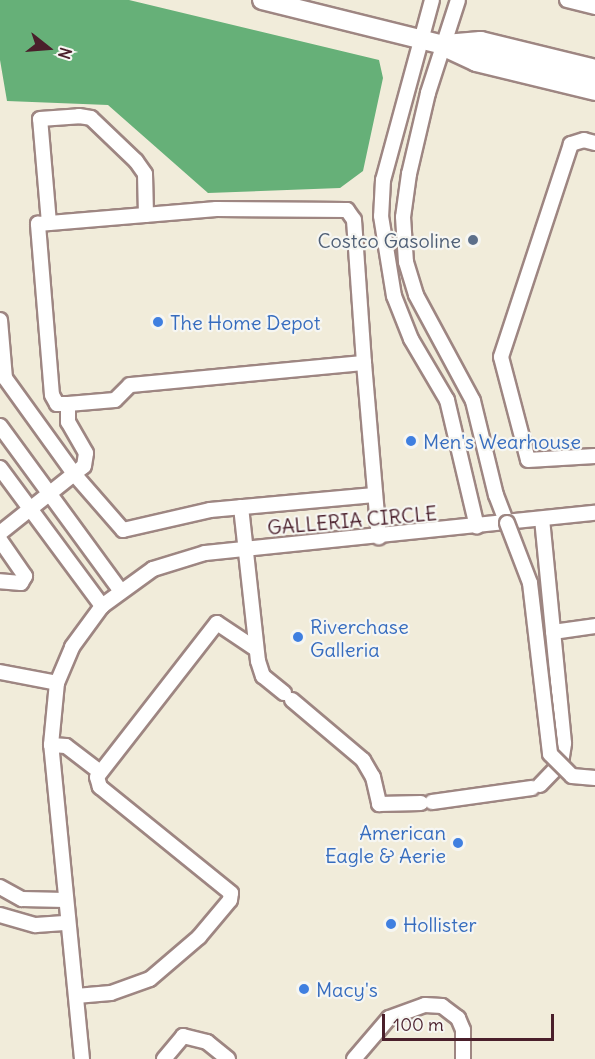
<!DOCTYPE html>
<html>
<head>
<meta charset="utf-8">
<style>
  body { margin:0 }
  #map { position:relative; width:595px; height:1059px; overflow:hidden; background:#f1ecda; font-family:Delius,sans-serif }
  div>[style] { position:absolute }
  .forest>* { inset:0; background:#66b078 }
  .roads { filter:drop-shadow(2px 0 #9e8682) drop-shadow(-2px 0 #9e8682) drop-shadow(0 2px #9e8682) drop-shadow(0 -2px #9e8682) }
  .minor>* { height:14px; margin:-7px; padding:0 7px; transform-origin:7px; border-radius:7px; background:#fff }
  .major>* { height:18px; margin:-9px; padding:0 9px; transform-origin:9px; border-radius:9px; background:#fff }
  .highway>* { height:21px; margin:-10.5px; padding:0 10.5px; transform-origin:10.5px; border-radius:10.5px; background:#fff }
  .bridges { filter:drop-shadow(2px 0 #9e8682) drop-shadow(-2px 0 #9e8682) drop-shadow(0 2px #9e8682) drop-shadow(0 -2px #9e8682) }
  .minor-bridge>* { height:14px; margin:-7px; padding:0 7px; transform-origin:7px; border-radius:7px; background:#fff }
  .dots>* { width:16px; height:16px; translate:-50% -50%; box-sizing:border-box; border:3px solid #f6f6f2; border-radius:50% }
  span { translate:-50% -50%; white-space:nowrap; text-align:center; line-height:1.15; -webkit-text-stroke:4.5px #f6f6f2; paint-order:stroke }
  .service-label { font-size:20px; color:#4e5e75 }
  .right { translate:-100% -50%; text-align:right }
  .shop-label { font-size:20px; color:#366cbe }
  .left { translate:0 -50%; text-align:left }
  .street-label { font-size:20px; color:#4a1f2b }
  .north { position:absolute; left:18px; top:18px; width:60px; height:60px; -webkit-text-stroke:4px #f6f6f2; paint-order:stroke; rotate:107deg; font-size:16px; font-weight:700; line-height:24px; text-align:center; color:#4a1f2b }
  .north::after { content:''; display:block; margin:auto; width:21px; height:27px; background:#4a1f2b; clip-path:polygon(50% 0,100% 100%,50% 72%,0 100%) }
  .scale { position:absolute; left:382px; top:1014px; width:172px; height:27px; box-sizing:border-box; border:3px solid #4a1f2b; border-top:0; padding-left:8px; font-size:18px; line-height:21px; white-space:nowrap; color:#4a1f2b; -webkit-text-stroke:4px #f6f6f2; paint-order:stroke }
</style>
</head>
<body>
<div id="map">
  <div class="forest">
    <i style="clip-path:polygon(0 0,129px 0,379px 60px,383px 78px,363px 171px,340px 188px,208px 193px,108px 105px,7px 101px,0 60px)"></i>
  </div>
  <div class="roads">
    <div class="minor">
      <i style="left:432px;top:0;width:187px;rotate:105.2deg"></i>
      <i style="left:383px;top:180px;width:36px;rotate:93deg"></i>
      <i style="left:381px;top:216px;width:81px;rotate:80.8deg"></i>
      <i style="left:394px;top:296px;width:46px;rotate:68.4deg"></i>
      <i style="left:411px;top:339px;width:71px;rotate:59.5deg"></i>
      <i style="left:447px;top:400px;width:130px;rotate:76.7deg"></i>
      <i style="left:458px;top:0;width:98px;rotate:107.9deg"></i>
      <i style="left:428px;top:93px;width:83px;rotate:103.2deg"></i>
      <i style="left:409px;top:174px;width:43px;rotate:97.9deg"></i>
      <i style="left:403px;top:217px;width:45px;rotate:86.2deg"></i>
      <i style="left:406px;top:262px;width:34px;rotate:73deg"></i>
      <i style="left:416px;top:295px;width:120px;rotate:61.7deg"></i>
      <i style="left:473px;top:401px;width:97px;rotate:76.3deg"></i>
      <i style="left:496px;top:495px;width:30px;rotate:69deg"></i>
      <i style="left:567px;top:0;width:29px;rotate:14deg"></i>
      <i style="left:595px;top:143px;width:11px;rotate:-165deg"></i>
      <i style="left:584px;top:140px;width:14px;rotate:163deg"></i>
      <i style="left:571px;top:144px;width:224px;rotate:108.2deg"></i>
      <i style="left:501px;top:357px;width:106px;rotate:75.3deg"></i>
      <i style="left:528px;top:460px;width:67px;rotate:-3.4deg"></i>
      <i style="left:49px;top:223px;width:104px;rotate:-94.9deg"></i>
      <i style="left:40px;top:119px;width:39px;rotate:-4deg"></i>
      <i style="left:79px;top:116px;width:12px;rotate:9deg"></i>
      <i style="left:91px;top:118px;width:62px;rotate:43.7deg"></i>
      <i style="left:136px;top:161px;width:16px;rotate:55deg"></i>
      <i style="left:145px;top:174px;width:41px;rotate:88.6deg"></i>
      <i style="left:0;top:320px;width:58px;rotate:85.1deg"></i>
      <i style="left:0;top:371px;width:128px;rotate:54.2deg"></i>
      <i style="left:75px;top:475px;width:73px;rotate:48.9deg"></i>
      <i style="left:123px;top:530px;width:89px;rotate:-12.9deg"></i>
      <i style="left:210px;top:510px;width:165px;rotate:-5.2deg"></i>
      <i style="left:68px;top:404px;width:11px;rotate:180deg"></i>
      <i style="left:57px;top:404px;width:10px;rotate:-119deg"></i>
      <i style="left:52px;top:395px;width:172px;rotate:-94.7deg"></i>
      <i style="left:38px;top:224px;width:179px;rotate:-4.8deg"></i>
      <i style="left:216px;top:209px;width:131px;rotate:0.4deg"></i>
      <i style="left:347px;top:210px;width:12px;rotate:55deg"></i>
      <i style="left:354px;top:220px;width:143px;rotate:86deg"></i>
      <i style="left:0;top:426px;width:203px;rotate:53.8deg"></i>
      <i style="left:0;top:468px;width:172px;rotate:53.5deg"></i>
      <i style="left:241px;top:507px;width:155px;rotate:83.7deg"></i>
      <i style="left:258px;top:661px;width:16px;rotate:72deg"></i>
      <i style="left:263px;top:676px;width:27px;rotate:39deg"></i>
      <i style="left:0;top:533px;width:107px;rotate:-38.6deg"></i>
      <i style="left:84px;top:466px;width:13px;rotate:-81deg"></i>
      <i style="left:86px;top:453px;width:36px;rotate:-120deg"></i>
      <i style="left:68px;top:422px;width:18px;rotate:-90deg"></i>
      <i style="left:68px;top:404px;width:47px;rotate:-4.9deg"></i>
      <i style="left:115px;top:400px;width:21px;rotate:-45deg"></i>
      <i style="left:130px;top:385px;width:235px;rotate:-5.4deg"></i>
      <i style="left:364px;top:363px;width:175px;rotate:85.1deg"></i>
      <i style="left:0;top:540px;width:44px;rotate:55.2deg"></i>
      <i style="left:25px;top:576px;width:8px;rotate:120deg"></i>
      <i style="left:21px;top:583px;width:21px;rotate:-175deg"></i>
      <i style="left:553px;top:632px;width:42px;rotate:-8.1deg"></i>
      <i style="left:0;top:672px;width:58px;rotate:10.9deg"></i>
      <i style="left:292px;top:700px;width:93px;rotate:40.2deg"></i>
      <i style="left:363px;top:760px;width:20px;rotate:60deg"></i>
      <i style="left:373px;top:777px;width:28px;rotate:77deg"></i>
      <i style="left:379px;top:804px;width:42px;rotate:-1.4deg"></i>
      <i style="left:51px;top:745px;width:15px;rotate:4deg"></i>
      <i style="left:66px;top:746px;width:43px;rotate:37.4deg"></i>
      <i style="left:540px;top:785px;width:30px;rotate:-46deg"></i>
      <i style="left:561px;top:763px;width:20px;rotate:-81deg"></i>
      <i style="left:564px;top:743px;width:225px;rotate:-95.6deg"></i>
      <i style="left:432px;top:802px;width:101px;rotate:-8deg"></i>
      <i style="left:0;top:887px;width:25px;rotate:29deg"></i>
      <i style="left:22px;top:899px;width:43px;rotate:1.3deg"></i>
      <i style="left:0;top:915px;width:37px;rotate:16deg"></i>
      <i style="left:36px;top:925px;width:32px;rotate:-4deg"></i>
      <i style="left:76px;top:996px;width:35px;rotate:-5deg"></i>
      <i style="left:111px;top:993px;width:41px;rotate:-19.7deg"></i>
      <i style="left:150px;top:979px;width:65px;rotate:-40.6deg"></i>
      <i style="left:199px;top:937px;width:48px;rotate:-50deg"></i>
      <i style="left:230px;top:900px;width:7px;rotate:-82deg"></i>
      <i style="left:231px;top:893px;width:169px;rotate:-141deg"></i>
      <i style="left:100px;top:787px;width:10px;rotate:-107deg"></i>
      <i style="left:97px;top:777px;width:195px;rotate:-52.1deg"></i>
      <i style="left:217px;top:623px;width:47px;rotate:33.7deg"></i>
      <i style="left:82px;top:1059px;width:316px;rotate:-95.6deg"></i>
      <i style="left:51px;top:745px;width:62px;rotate:-84.5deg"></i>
      <i style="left:57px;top:683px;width:39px;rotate:-67deg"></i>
      <i style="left:72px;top:647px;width:51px;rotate:-53.8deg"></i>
      <i style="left:102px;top:606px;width:63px;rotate:-36deg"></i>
      <i style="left:153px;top:569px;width:54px;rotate:-17.1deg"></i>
      <i style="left:205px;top:553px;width:392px;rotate:-5.9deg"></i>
      <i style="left:164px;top:1059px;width:30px;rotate:-50deg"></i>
      <i style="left:183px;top:1036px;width:25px;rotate:14deg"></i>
      <i style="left:207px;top:1042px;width:27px;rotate:39deg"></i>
      <i style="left:354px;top:1059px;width:54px;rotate:-49.5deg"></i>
      <i style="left:389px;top:1018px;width:38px;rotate:-20deg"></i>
      <i style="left:425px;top:1005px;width:17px;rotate:3deg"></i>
      <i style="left:442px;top:1006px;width:20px;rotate:37deg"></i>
      <i style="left:458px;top:1018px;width:13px;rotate:67deg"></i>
      <i style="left:463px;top:1030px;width:29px;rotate:90deg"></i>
    </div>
    <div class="major">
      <i style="left:262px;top:0;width:187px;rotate:13.9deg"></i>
    </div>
    <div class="highway">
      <i style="left:444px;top:45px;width:35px;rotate:25deg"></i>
      <i style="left:476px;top:60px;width:122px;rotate:13.7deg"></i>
      <i style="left:445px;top:45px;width:35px;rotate:-5deg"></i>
      <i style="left:480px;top:42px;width:118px;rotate:13.7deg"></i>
    </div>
  </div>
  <div class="bridges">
    <div class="minor-bridge">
      <i style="left:507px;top:523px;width:64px;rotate:69deg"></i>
      <i style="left:530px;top:583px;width:172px;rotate:83.3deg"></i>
      <i style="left:550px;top:754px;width:31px;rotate:45deg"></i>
      <i style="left:572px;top:776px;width:23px;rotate:5deg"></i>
    </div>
  </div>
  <div class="dots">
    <i style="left:473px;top:240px;background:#5c6f8a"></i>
    <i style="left:158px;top:322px;background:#3f7fe0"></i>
    <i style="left:411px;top:441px;background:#3f7fe0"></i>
    <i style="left:298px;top:637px;background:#3f7fe0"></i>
    <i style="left:458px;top:843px;background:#3f7fe0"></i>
    <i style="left:391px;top:924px;background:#3f7fe0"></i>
    <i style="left:304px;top:989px;background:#3f7fe0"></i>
  </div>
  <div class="service-label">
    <span class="right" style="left:461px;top:240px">Costco Gasoline</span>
  </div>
  <div class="shop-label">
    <span class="left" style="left:170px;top:322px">The Home Depot</span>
    <span class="left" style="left:423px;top:441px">Men's Wearhouse</span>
    <span class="left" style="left:310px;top:638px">Riverchase<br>Galleria</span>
    <span class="right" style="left:446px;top:844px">American<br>Eagle &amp; Aerie</span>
    <span class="left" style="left:403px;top:924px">Hollister</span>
    <span class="left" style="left:316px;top:989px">Macy's</span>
  </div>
  <div class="street-label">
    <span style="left:352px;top:520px;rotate:-5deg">GALLERIA CIRCLE</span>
  </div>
  <div class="north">N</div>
  <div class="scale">100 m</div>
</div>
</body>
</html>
